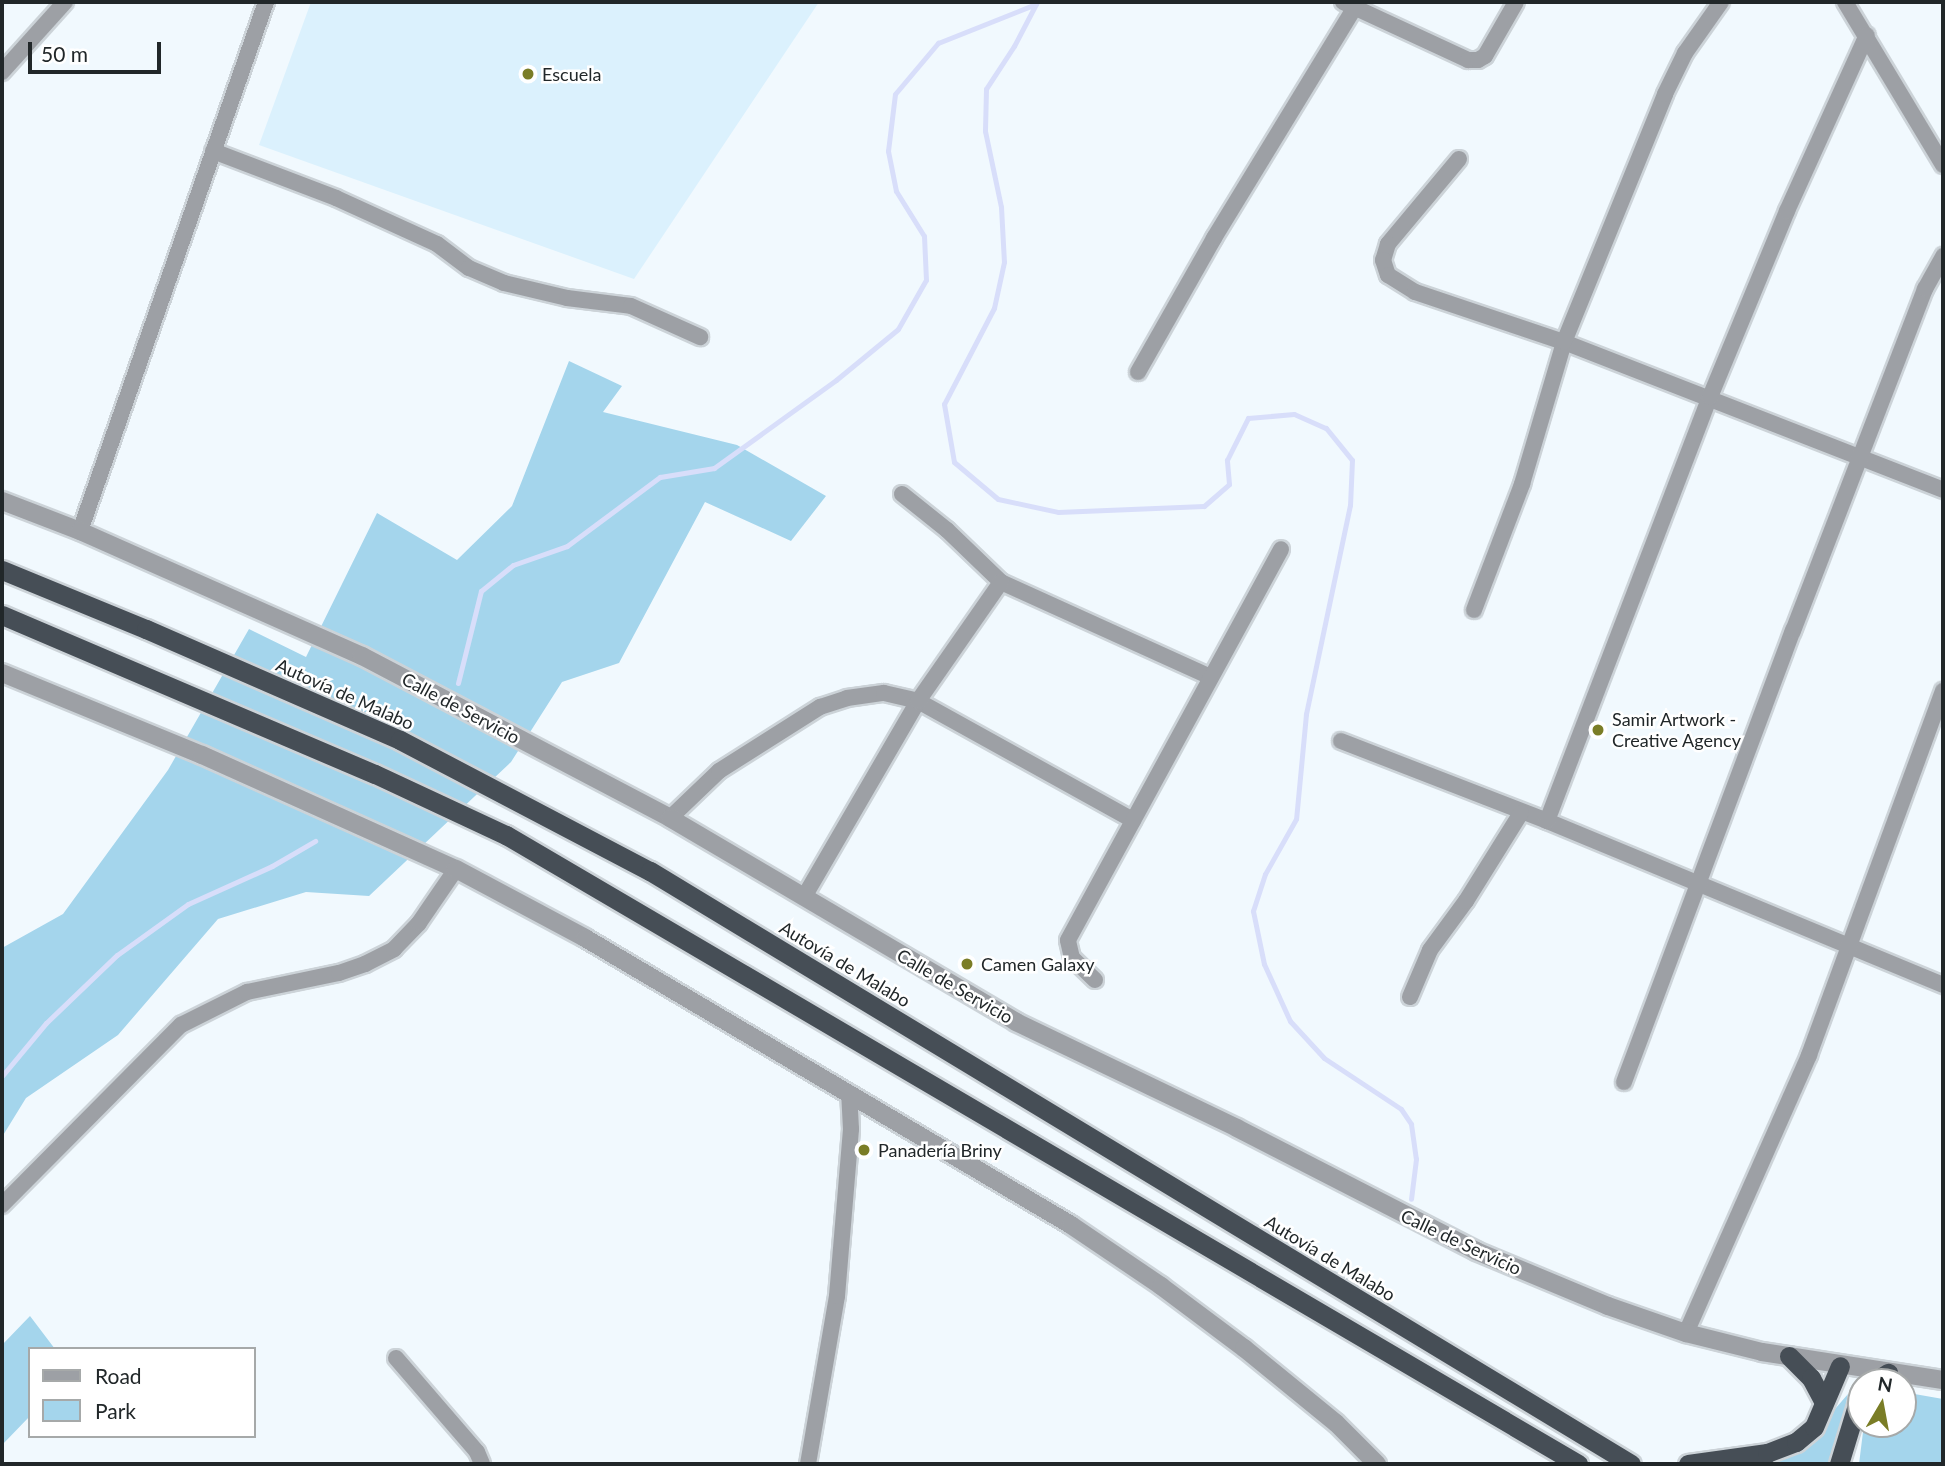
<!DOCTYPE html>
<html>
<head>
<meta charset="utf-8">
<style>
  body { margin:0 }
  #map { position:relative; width:1945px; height:1466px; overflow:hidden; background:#f1f9fe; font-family:Lato,sans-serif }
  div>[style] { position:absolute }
  .built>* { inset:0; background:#dbf1fd }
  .green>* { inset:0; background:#a4d5ec }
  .stream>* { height:5px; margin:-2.5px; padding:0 2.5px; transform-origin:2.5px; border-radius:2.5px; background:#d8defa }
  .roads { filter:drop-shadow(2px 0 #ccd3d8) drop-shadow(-2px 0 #ccd3d8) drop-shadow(0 2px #ccd3d8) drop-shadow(0 -2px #ccd3d8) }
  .minor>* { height:16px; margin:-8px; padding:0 8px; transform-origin:8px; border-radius:8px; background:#9da0a5 }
  .tertiary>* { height:18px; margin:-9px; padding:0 9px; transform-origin:9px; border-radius:9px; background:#9da0a5 }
  .trunk>* { height:19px; margin:-9.5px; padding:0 9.5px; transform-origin:9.5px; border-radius:9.5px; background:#464e56 }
  .dots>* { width:19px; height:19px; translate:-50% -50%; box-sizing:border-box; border:4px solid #fff; border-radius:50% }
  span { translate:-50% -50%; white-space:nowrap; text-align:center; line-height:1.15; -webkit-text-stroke:5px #fff; paint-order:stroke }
  .poi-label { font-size:18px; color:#212729 }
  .left { translate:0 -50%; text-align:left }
  .street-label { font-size:18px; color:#212729 }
  .frame { position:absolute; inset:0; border:4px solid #212729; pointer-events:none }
  .legend { position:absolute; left:28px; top:1347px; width:228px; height:91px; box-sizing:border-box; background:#fff; border:2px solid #a6a9a9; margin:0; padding:9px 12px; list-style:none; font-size:21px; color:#212729 }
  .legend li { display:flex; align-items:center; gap:14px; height:35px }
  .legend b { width:35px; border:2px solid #a6a9a9 }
  .north { position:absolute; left:1847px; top:1368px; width:70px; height:70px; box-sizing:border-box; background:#fff; border:2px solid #a6a9a9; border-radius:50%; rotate:10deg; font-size:19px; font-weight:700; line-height:28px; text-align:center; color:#212729 }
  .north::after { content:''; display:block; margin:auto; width:24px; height:32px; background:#7a7d26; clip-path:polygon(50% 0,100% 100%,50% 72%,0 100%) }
  .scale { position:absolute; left:28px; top:42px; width:133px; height:32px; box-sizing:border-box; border:4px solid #212729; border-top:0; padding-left:9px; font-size:21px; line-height:24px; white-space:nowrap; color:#212729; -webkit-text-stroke:5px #fff; paint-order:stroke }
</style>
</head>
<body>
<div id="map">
  <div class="built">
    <i style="clip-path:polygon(311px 2px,819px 2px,634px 279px,259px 145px)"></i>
  </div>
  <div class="green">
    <i style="clip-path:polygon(569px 361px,622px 386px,603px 412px,737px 445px,826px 496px,791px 541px,705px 502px,619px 663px,562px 682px,511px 762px,369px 896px,306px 892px,218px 919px,118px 1035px,26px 1098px,2px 1137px,2px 948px,63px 914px,168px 770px,249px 629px,306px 657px,377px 513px,457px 560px,512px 506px)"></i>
    <i style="clip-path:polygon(30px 1316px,55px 1349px,30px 1349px,30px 1416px,2px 1445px,2px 1345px)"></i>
    <i style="clip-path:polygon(1903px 1392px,1943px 1399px,1943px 1464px,1859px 1464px,1864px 1424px,1903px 1424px)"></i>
    <i style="clip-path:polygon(1848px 1394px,1834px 1464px,1691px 1464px,1803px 1446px)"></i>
  </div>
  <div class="stream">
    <i style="left:1037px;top:2px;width:50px;rotate:117.6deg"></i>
    <i style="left:1014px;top:46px;width:51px;rotate:123.1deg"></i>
    <i style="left:986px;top:89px;width:42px;rotate:91.4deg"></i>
    <i style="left:985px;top:131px;width:78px;rotate:78.1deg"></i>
    <i style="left:1001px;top:207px;width:55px;rotate:86.9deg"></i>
    <i style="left:1004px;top:262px;width:47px;rotate:102.3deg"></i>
    <i style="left:994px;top:308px;width:108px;rotate:117.5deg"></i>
    <i style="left:944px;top:404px;width:59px;rotate:80.2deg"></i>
    <i style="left:954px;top:462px;width:57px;rotate:40.1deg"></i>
    <i style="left:998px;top:499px;width:61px;rotate:12.2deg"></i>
    <i style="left:1058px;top:512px;width:146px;rotate:-2.4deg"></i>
    <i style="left:1204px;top:506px;width:33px;rotate:-41deg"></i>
    <i style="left:1229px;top:484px;width:24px;rotate:-95deg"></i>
    <i style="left:1227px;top:460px;width:47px;rotate:-63.4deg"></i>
    <i style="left:1248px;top:418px;width:46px;rotate:-5deg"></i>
    <i style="left:1294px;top:414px;width:35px;rotate:24deg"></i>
    <i style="left:1326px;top:428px;width:41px;rotate:50.9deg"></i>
    <i style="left:1352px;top:460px;width:45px;rotate:92.5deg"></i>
    <i style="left:1350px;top:505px;width:214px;rotate:101.9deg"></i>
    <i style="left:1306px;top:714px;width:105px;rotate:95.4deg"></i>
    <i style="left:1296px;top:819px;width:63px;rotate:119.4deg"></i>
    <i style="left:1265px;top:874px;width:39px;rotate:108deg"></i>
    <i style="left:1253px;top:911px;width:54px;rotate:78.3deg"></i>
    <i style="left:1264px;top:964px;width:63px;rotate:65.5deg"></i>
    <i style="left:1290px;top:1021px;width:50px;rotate:47.4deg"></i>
    <i style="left:1324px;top:1058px;width:92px;rotate:33.5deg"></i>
    <i style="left:1401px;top:1109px;width:18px;rotate:56deg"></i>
    <i style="left:1411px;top:1124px;width:35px;rotate:82deg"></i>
    <i style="left:1416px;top:1159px;width:40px;rotate:97.1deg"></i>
    <i style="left:458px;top:683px;width:95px;rotate:-76deg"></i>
    <i style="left:481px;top:591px;width:41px;rotate:-39.1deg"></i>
    <i style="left:513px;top:565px;width:57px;rotate:-19.4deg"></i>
    <i style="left:567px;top:546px;width:116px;rotate:-36.6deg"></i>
    <i style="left:660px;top:477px;width:55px;rotate:-9.5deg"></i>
    <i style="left:714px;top:468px;width:150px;rotate:-35.8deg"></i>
    <i style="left:836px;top:380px;width:80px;rotate:-39.4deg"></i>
    <i style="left:898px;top:329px;width:56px;rotate:-60.3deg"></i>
    <i style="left:926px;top:280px;width:44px;rotate:-92.6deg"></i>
    <i style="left:924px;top:236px;width:53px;rotate:-121.9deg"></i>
    <i style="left:896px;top:191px;width:41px;rotate:-101.3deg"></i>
    <i style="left:888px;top:151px;width:57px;rotate:-83deg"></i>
    <i style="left:895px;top:94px;width:67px;rotate:-49.9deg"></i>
    <i style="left:938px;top:43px;width:105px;rotate:-21.7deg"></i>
    <i style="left:2px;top:1076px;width:69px;rotate:-50.3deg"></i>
    <i style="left:46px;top:1023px;width:98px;rotate:-43.8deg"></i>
    <i style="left:117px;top:955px;width:87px;rotate:-35.7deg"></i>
    <i style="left:188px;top:904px;width:92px;rotate:-24.3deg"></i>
    <i style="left:272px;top:866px;width:50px;rotate:-30.2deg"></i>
  </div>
  <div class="roads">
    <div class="minor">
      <i style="left:1343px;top:2px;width:138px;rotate:24.9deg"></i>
      <i style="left:1468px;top:60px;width:10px"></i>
      <i style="left:1478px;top:60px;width:8px;rotate:-30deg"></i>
      <i style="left:1485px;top:56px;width:62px;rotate:-60.1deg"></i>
      <i style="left:1845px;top:2px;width:190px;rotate:59deg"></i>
      <i style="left:2px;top:72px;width:94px;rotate:-48deg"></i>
      <i style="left:213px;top:151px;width:132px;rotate:20.9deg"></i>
      <i style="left:336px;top:198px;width:111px;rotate:24.5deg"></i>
      <i style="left:437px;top:244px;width:40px;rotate:37deg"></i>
      <i style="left:469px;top:268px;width:38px;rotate:23deg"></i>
      <i style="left:504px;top:283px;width:65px;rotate:13.4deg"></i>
      <i style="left:567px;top:298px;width:64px;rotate:7.1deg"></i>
      <i style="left:631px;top:306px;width:76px;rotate:24.2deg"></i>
      <i style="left:1459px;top:159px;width:111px;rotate:129.9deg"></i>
      <i style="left:1388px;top:244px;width:17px;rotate:107deg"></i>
      <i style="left:1383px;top:260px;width:16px;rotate:72deg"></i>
      <i style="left:1388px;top:275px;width:32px;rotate:32deg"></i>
      <i style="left:1415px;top:292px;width:157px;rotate:18.6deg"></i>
      <i style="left:1564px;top:342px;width:407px;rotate:21.3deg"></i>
      <i style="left:1138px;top:372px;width:154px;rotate:-60.4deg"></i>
      <i style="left:1214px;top:238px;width:276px;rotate:-58.6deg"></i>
      <i style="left:902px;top:494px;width:58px;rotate:38.7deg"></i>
      <i style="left:947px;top:530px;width:75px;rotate:43.9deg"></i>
      <i style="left:1001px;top:582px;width:230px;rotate:24.4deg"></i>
      <i style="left:80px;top:531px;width:561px;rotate:-70.63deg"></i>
      <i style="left:1474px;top:610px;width:135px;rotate:-69.1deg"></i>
      <i style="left:1522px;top:484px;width:148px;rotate:-73.5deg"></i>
      <i style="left:1564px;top:342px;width:268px;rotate:-67.8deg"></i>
      <i style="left:1665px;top:94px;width:46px;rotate:-64deg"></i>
      <i style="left:1685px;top:53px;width:62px;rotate:-54.8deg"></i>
      <i style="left:1341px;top:741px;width:221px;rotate:21.2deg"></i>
      <i style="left:1547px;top:821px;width:429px;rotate:22.5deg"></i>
      <i style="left:670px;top:818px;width:68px;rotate:-43.8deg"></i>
      <i style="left:719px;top:771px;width:120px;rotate:-32.4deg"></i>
      <i style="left:820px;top:707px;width:28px;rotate:-18deg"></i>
      <i style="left:847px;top:698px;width:37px;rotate:-8deg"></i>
      <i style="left:884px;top:693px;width:35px;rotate:13deg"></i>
      <i style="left:918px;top:701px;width:246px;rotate:29deg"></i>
      <i style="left:1547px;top:821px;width:454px;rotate:-69deg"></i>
      <i style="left:1710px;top:397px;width:201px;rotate:-67.5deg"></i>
      <i style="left:1787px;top:211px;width:193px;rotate:-65.6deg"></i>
      <i style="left:804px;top:897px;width:227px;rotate:-59.8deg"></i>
      <i style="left:918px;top:701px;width:145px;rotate:-55.1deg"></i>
      <i style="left:1095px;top:980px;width:32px;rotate:-136deg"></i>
      <i style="left:1072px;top:958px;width:18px;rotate:-103deg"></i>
      <i style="left:1068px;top:940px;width:445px;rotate:-61.4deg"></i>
      <i style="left:1410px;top:997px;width:51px;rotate:-66.9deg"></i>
      <i style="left:1430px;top:950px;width:61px;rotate:-53.7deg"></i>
      <i style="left:1466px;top:901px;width:104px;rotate:-58deg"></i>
      <i style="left:1624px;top:1082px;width:482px;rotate:-69.5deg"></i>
      <i style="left:1793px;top:631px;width:367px;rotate:-68.9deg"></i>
      <i style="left:1925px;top:289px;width:38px;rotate:-61deg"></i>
      <i style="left:2px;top:1205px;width:254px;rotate:-45.2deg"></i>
      <i style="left:181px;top:1025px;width:74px;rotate:-26.6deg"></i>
      <i style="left:247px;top:992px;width:94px;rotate:-11.7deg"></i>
      <i style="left:339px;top:973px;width:28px;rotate:-19deg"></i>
      <i style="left:365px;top:964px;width:33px;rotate:-27deg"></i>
      <i style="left:394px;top:949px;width:36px;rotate:-46deg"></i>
      <i style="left:419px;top:923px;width:65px;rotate:-55.6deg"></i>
      <i style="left:1686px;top:1333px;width:304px;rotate:-66.1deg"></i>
      <i style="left:1809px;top:1055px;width:388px;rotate:-69.8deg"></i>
      <i style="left:396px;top:1358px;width:124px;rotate:49.2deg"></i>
      <i style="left:477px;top:1452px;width:13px;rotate:67deg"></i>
      <i style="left:808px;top:1464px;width:170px;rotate:-80.2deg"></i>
      <i style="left:837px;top:1296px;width:168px;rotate:-85.2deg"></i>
      <i style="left:851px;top:1129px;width:36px;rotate:-93deg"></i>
    </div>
    <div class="tertiary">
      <i style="left:2px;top:501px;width:84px;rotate:21deg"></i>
      <i style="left:80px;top:531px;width:308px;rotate:23.9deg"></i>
      <i style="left:362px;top:656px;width:348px;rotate:27.7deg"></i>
      <i style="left:670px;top:818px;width:402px;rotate:30.5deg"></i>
      <i style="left:1016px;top:1022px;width:245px;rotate:25.6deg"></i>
      <i style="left:1237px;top:1128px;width:269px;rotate:27.2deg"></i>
      <i style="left:1476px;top:1251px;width:143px;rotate:22.6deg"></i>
      <i style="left:1608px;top:1306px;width:83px;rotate:19.1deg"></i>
      <i style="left:1686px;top:1333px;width:78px;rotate:14deg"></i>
      <i style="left:1762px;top:1352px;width:183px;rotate:8.8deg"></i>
      <i style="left:2px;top:673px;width:216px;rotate:22.3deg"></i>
      <i style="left:202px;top:755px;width:278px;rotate:24.2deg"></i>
      <i style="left:456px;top:869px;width:146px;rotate:28.1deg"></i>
      <i style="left:585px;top:938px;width:564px;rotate:30.56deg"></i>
      <i style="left:1071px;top:1225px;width:109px;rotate:34.1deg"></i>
      <i style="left:1161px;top:1286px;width:104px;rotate:36.8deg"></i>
      <i style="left:1244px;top:1348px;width:119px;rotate:39.2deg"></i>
      <i style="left:1336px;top:1423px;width:58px;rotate:45deg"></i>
    </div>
    <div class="trunk">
      <i style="left:2px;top:570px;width:156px;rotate:22.3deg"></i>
      <i style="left:146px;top:629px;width:277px;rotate:23.6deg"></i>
      <i style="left:400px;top:740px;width:282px;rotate:27.7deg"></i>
      <i style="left:650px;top:871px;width:1146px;rotate:31.15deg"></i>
      <i style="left:2px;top:615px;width:405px;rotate:23.1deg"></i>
      <i style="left:375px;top:774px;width:145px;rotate:25deg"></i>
      <i style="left:506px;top:835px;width:1243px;rotate:30.4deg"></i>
      <i style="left:1789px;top:1356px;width:31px;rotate:45deg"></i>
      <i style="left:1811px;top:1378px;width:26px;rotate:62deg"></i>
      <i style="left:1874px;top:1382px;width:17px;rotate:-33deg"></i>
      <i style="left:1688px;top:1464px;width:80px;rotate:-7.9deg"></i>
      <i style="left:1767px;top:1453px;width:31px;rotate:-21deg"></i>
      <i style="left:1796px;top:1442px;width:23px;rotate:-40deg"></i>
      <i style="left:1814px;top:1427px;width:66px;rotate:-66.9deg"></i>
      <i style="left:1839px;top:1464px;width:75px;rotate:-73deg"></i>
    </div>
  </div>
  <div class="dots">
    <i style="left:528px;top:74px;background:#7a7d26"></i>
    <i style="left:1598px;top:730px;background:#7a7d26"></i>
    <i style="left:967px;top:964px;background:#7a7d26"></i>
    <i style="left:864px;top:1150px;background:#7a7d26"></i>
  </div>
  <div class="poi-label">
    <span class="left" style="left:542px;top:74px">Escuela</span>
    <span class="left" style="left:1612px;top:730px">Samir Artwork -<br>Creative Agency</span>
    <span class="left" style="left:981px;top:964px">Camen Galaxy</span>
    <span class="left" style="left:878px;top:1150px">Panadería Briny</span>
  </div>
  <div class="street-label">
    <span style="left:345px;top:694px;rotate:24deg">Autovía de Malabo</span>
    <span style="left:461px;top:708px;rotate:28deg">Calle de Servicio</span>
    <span style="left:845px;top:964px;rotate:31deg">Autovía de Malabo</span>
    <span style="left:955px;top:986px;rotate:30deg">Calle de Servicio</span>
    <span style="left:1461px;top:1242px;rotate:25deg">Calle de Servicio</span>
    <span style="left:1330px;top:1258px;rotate:31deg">Autovía de Malabo</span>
  </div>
  <div class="frame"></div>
  <ul class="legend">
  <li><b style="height:9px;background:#9da0a5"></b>Road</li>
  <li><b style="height:19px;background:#a4d5ec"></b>Park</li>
  </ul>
  <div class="north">N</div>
  <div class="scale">50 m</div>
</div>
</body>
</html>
